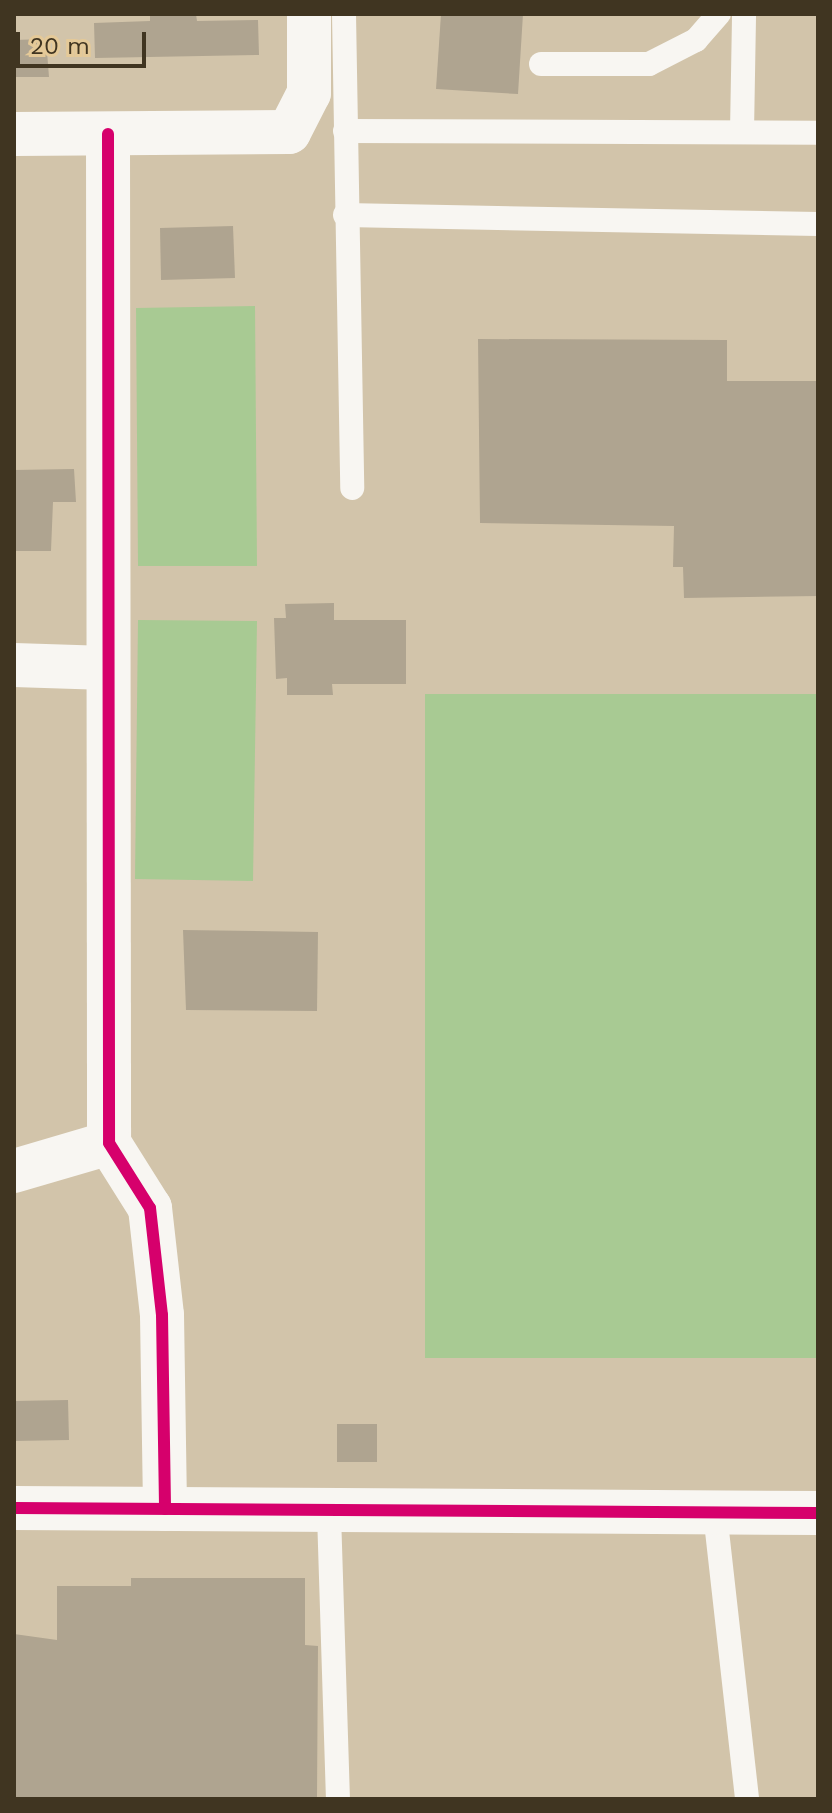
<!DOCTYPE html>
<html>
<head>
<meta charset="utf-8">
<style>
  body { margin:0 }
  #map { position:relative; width:832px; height:1813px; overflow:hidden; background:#d2c4aa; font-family:"Work Sans",sans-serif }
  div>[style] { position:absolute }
  .green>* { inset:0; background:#a8ca93 }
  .building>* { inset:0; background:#afa490 }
  .lane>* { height:24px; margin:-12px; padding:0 12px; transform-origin:12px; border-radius:12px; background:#f8f6f2 }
  .street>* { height:44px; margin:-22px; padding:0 22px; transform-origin:22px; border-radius:22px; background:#f8f6f2 }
  .cycleway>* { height:12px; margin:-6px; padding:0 6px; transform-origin:6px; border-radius:6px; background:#d6006c }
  span { translate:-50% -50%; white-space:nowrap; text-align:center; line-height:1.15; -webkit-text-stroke:6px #e4c998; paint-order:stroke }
  .frame { position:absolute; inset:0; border:16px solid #403521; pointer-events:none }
  .scale { position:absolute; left:16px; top:32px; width:130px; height:36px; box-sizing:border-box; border:4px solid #403521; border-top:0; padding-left:10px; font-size:24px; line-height:28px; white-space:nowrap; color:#403521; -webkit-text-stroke:6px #e4c998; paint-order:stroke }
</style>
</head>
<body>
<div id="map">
  <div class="green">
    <i style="clip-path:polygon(255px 306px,257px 566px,138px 566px,136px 308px)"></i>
    <i style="clip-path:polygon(138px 620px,257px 621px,253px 881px,135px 879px)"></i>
    <i style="clip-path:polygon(425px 694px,818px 694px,818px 1358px,425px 1358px)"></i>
  </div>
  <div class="building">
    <i style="clip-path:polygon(150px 14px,196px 14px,197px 21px,258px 20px,259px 55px,95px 58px,94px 23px,150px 21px)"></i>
    <i style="clip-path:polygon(441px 14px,523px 14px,518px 94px,436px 89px)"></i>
    <i style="clip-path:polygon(46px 39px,49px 77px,14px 77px,14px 40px)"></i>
    <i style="clip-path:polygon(233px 226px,235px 278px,161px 280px,160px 228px)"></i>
    <i style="clip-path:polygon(478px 339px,727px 340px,727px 381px,818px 381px,818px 596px,684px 598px,683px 567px,673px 567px,674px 526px,480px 523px)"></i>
    <i style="clip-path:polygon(74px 469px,76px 502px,53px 502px,51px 551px,14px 551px,14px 470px)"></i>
    <i style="clip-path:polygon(334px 603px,334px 620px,406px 620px,406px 684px,332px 684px,333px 695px,287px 695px,287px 678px,276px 679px,274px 618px,286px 618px,285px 604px)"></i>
    <i style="clip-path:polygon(183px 930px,318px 932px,317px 1011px,186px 1010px)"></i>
    <i style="clip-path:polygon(68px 1400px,69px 1440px,14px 1441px,14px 1401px)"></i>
    <i style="clip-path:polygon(337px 1424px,377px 1424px,377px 1462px,337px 1462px)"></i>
    <i style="clip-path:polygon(131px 1578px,305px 1578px,305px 1645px,318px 1646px,317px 1799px,14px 1799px,14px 1634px,57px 1640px,57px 1586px,131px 1586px)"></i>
  </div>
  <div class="lane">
    <i style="left:344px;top:14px;width:474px;rotate:89deg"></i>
    <i style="left:541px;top:64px;width:108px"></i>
    <i style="left:649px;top:64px;width:53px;rotate:-27.1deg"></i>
    <i style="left:696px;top:40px;width:35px;rotate:-49deg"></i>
    <i style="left:345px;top:131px;width:473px;rotate:0.2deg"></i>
    <i style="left:742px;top:132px;width:118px;rotate:-89deg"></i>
    <i style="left:345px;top:215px;width:473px;rotate:1.1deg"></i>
    <i style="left:715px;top:1513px;width:288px;rotate:83.6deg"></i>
    <i style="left:329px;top:1514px;width:285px;rotate:88.2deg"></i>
  </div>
  <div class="street">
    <i style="left:14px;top:134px;width:275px;rotate:-0.4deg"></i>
    <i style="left:289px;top:132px;width:44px;rotate:-62.9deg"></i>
    <i style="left:309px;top:93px;width:79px;rotate:-90deg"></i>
    <i style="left:108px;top:134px;width:1009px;rotate:89.94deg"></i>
    <i style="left:109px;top:1143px;width:77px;rotate:57.8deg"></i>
    <i style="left:150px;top:1208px;width:108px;rotate:83.6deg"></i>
    <i style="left:162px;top:1315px;width:194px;rotate:89.1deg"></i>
    <i style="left:14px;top:665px;width:93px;rotate:1.8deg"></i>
    <i style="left:14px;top:1171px;width:99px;rotate:-16.4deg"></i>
    <i style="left:14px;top:1508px;width:804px;rotate:0.36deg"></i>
  </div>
  <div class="cycleway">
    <i style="left:108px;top:134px;width:1009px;rotate:89.94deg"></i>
    <i style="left:109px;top:1143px;width:77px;rotate:57.8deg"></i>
    <i style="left:150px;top:1208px;width:108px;rotate:83.6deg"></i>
    <i style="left:162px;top:1315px;width:194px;rotate:89.1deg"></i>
    <i style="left:14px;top:1508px;width:804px;rotate:0.36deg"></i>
  </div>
  <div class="frame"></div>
  <div class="scale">20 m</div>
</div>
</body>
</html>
